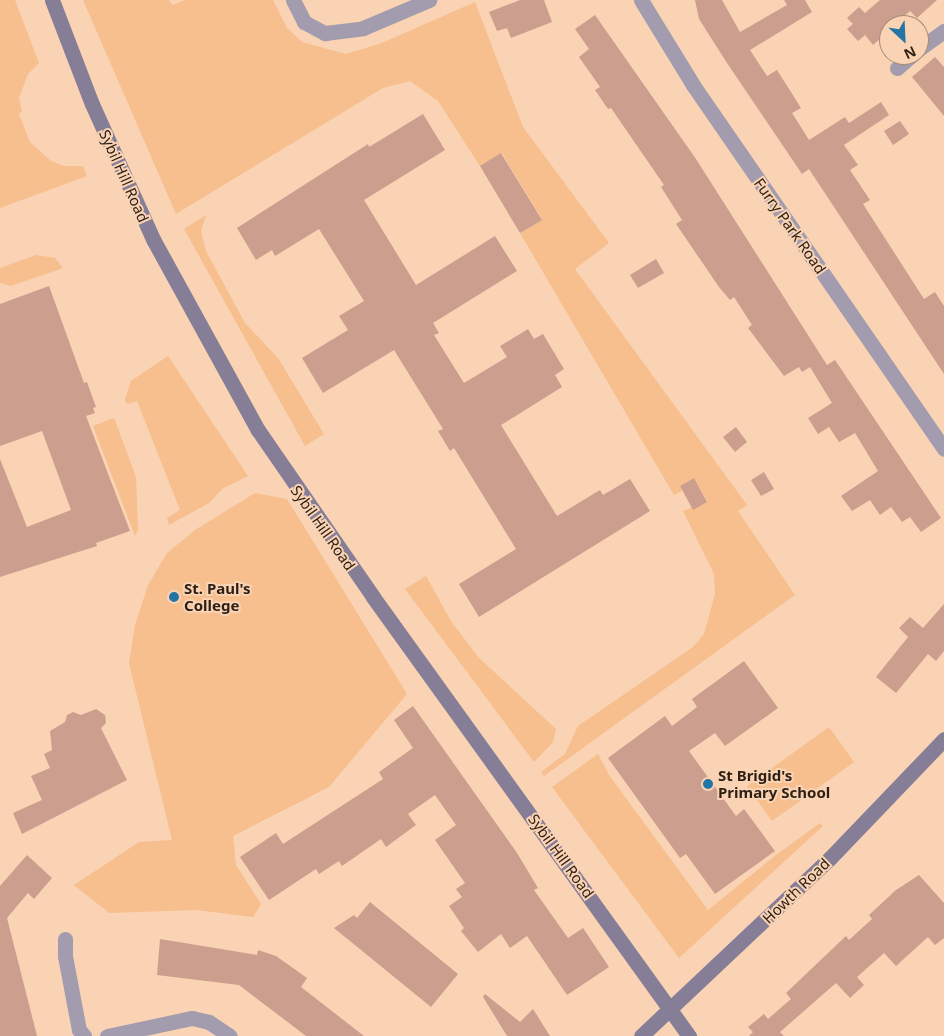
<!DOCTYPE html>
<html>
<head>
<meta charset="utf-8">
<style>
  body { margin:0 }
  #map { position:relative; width:944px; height:1036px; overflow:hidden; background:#f9d3b4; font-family:"Noto Sans",sans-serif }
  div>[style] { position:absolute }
  .green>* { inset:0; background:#f7be8e }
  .building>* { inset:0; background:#cc9e8e }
  .street>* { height:15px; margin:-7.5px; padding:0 7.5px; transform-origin:7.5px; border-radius:7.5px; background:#a29cae }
  .secondary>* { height:15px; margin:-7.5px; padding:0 7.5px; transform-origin:7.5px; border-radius:7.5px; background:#867d97 }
  .dots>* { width:14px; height:14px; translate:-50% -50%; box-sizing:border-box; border:2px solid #f9d3b4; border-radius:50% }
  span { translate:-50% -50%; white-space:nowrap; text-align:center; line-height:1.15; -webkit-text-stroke:4px #f9d3b4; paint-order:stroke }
  .street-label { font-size:15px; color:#2d1f13 }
  .poi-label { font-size:15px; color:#2d1f13; font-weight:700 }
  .left { translate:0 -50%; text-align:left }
  .north { position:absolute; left:879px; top:15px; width:50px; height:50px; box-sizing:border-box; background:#f9d3b4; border:1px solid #a78b74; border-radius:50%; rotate:155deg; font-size:14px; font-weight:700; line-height:20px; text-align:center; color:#2d1f13 }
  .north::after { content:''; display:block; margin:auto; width:18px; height:22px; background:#2574a6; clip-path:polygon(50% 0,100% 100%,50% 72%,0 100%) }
</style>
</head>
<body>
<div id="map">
  <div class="green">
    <i style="clip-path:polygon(0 0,15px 0,39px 63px,28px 74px,19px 98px,22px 111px,19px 114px,30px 142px,51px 161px,64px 166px,83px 166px,87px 176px,0 208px)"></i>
    <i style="clip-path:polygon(83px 0,169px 0,172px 5px,185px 0,273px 0,287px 28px,302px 42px,346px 54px,382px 43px,475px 2px,523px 127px,609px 243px,575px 269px,747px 505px,738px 511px,795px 595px,544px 776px,541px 772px,565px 754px,578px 726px,693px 647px,704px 634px,715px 594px,714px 574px,683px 511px,707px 501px,694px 478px,680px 486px,682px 491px,674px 495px,520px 233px,542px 219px,502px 153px,480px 166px,438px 101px,410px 81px,383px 88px,176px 214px)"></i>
    <i style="clip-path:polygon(206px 215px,201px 231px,206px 251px,245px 323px,278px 358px,324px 434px,305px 446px,184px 229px)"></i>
    <i style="clip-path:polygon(36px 255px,55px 258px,63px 268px,11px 286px,0 283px,0 268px)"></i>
    <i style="clip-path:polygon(168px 356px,248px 476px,222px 489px,209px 503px,169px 525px,167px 518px,180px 510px,137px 401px,127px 404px,125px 400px,131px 381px)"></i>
    <i style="clip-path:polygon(114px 418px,136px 477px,138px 530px,135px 536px,93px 426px)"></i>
    <i style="clip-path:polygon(255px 493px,287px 499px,407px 694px,329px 787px,233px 836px,236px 865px,261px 904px,253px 917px,196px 910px,109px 913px,74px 885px,139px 842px,172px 840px,129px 663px,135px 625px,148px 585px,167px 553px,195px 530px)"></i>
    <i style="clip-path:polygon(426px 576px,451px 621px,478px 657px,556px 729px,553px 742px,534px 762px,405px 589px)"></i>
    <i style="clip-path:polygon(829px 727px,854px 762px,772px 821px,747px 786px)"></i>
    <i style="clip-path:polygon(598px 754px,609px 775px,708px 910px,776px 855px,820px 823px,823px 826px,679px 958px,552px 787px)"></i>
  </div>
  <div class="building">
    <i style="clip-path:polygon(520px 0,544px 0,552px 22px,511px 38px,507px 28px,497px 31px,489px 12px)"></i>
    <i style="clip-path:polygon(695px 0,722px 0,740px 32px,787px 5px,784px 0,805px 0,812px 12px,750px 50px,767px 76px,777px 70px,801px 108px,792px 113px,809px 140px,845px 117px,849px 123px,881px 102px,889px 115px,844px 145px,858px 165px,850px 170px,870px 200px,863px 204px,924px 299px,935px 292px,944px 306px,944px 374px,809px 169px,802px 174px,727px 63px,699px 19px)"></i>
    <i style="clip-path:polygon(880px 0,937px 0,917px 18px,910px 11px,895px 25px,889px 25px,889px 31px,873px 45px,865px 35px,858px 41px,847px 29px,853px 24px,847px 18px,859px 7px,865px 13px)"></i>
    <i style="clip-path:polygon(595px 15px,696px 159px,827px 365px,835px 360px,941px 518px,921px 532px,910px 517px,902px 522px,891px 507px,880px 515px,870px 500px,852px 511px,841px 496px,878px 471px,855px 433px,839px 442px,829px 427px,818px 434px,808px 418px,832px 403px,810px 367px,802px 372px,799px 367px,784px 376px,748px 328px,752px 325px,734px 297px,730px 300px,719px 287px,676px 224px,682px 220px,661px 187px,664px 185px,611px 108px,608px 109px,595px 90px,600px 87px,579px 57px,589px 49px,575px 29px)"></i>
    <i style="clip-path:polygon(935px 57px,944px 67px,944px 116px,912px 77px)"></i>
    <i style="clip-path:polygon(423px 114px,445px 150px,364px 200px,416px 285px,495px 236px,517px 271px,433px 323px,439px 333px,434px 335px,464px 383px,507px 357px,500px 346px,528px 329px,534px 339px,543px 334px,564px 369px,555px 375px,562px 387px,501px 425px,557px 516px,600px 490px,603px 495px,630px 479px,650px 511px,479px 617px,459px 584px,516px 549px,454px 448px,450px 451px,438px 431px,443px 429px,394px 350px,323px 393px,302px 358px,348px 330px,339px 316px,364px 301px,319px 229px,275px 256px,272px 250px,256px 260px,237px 228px,368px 144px,369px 147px)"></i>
    <i style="clip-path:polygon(900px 121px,909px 134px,893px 145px,884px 131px)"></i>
    <i style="clip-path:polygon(501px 153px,542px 220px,520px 233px,480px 166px)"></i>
    <i style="clip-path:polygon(656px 259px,664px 273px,638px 288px,630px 275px)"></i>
    <i style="clip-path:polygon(49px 286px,84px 383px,87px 382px,96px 407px,93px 408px,95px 413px,86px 416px,130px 531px,96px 543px,97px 546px,0 577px,0 459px,27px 527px,71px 510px,42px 431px,0 446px,0 304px)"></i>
    <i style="clip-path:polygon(736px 427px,747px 442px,735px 452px,723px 437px)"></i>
    <i style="clip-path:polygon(764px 472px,774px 489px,761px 496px,751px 480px)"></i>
    <i style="clip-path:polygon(694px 478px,707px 502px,693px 510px,680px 486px)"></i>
    <i style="clip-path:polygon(944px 604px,944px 651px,936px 661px,928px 654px,896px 693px,876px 677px,908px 637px,899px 628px,910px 617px,923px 628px)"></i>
    <i style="clip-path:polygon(744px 661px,778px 708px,725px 746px,715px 733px,689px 751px,736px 816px,744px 809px,775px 851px,715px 894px,686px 854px,680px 858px,608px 758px,665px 716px,672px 726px,697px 707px,692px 699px)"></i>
    <i style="clip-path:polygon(413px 706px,517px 853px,538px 888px,534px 890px,568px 938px,583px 928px,609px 967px,567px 995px,527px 936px,510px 948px,501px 934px,478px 952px,461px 931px,464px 928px,449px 906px,462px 897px,456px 889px,465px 883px,435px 840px,456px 825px,435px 795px,408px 814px,416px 825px,386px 847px,381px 839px,342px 866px,339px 861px,319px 874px,316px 869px,269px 900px,240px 857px,276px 833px,283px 844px,383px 779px,379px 772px,413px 748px,394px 720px)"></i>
    <i style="clip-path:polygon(96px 709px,105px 715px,106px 723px,101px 728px,127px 780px,22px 834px,13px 813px,42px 800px,31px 776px,50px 768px,44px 754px,52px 750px,50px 731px,65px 722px,67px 715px,73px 712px,81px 715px)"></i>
    <i style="clip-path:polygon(27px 855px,52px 878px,34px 899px,28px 893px,7px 918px,37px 1036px,0 1036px,0 886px)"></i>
    <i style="clip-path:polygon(919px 875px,944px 903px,944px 938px,935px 945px,928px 937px,896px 966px,884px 953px,857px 977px,864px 985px,850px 998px,836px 983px,780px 1032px,784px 1036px,749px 1036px,753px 1032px,748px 1027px,764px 1014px,768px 1019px,791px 999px,786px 993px,846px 936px,849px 940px,872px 919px,869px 915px,896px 890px)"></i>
    <i style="clip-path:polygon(370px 902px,458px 974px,431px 1007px,334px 928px,354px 915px,357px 918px)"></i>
    <i style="clip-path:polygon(160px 939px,257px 955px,258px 950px,276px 956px,307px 978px,301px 987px,364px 1036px,306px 1036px,239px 985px,157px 975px)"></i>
    <i style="clip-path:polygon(485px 994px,520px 1022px,533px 1009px,550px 1036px,507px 1036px,483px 997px)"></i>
  </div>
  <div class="street">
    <i style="left:293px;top:0;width:25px;rotate:63deg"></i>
    <i style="left:304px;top:22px;width:24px;rotate:28deg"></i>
    <i style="left:325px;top:33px;width:38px;rotate:-7deg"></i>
    <i style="left:363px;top:28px;width:72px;rotate:-23deg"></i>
    <i style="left:641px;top:0;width:100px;rotate:58.5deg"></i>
    <i style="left:693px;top:85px;width:442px;rotate:55.4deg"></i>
    <i style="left:919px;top:49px;width:31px;rotate:-36deg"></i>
    <i style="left:897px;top:68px;width:20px;rotate:-41deg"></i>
    <i style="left:65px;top:939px;width:17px;rotate:90deg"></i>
    <i style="left:65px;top:956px;width:75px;rotate:79.3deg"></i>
    <i style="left:79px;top:1030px;width:8px;rotate:50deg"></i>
    <i style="left:107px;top:1036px;width:87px;rotate:-12deg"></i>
    <i style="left:192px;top:1018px;width:17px;rotate:13deg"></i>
    <i style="left:209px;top:1022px;width:25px;rotate:34deg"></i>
  </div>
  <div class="secondary">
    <i style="left:52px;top:0;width:111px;rotate:69deg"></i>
    <i style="left:92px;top:104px;width:150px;rotate:65.7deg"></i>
    <i style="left:154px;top:241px;width:216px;rotate:61.2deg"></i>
    <i style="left:258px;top:430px;width:203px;rotate:55.4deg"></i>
    <i style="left:373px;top:597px;width:541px;rotate:54.25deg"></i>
    <i style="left:641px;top:1036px;width:260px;rotate:-43.3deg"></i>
    <i style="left:830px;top:858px;width:165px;rotate:-46.2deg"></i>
  </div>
  <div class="dots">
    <i style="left:174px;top:597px;background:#2574a6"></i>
    <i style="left:708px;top:784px;background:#2574a6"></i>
  </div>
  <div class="street-label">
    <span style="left:124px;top:176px;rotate:66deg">Sybil Hill Road</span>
    <span style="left:790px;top:226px;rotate:55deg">Furry Park Road</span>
    <span style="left:323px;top:528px;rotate:55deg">Sybil Hill Road</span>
    <span style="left:561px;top:856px;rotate:54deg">Sybil Hill Road</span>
    <span style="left:796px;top:891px;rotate:-44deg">Howth Road</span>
  </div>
  <div class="poi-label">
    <span class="left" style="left:184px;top:597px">St. Paul's<br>College</span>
    <span class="left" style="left:718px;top:784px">St Brigid's<br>Primary School</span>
  </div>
  <div class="north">N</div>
</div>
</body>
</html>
